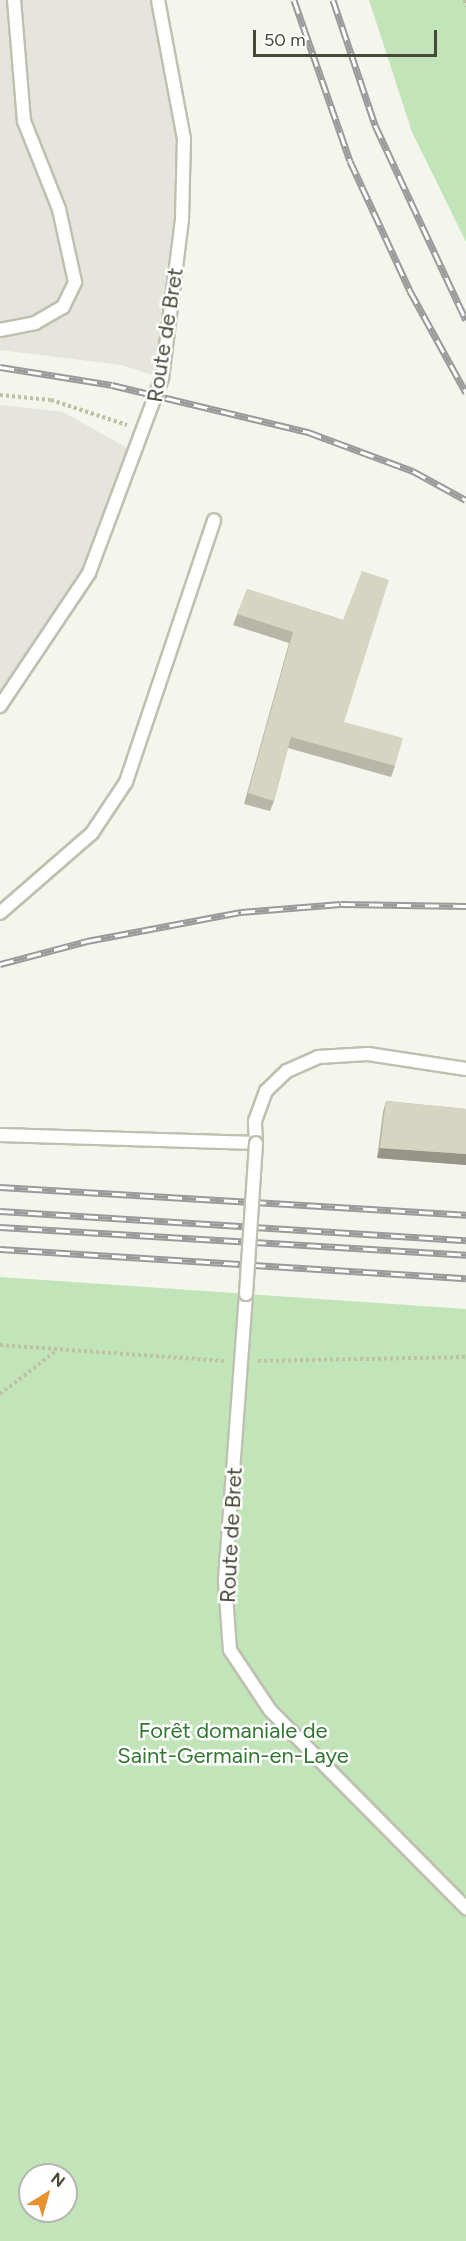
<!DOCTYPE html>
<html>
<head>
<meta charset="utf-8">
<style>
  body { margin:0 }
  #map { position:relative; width:466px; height:2241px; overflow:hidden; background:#f4f5ec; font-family:Figtree,sans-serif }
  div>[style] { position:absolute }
  .industrial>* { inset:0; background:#e5e4dd }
  .green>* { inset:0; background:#c1e5b9 }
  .path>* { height:4px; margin-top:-2px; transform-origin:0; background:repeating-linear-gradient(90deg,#c0c1a2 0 3px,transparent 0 6px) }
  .roads { filter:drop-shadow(2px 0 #bfc0af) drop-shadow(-2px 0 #bfc0af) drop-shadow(0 2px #bfc0af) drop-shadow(0 -2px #bfc0af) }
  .service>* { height:12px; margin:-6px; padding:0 6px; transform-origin:6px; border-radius:6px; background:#fff }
  .rail>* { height:7px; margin-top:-3.5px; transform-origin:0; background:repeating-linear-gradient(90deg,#fff 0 14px,#9a9a9a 0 28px); box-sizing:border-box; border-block:2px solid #9a9a9a }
  .bridges { filter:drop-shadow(2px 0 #bfc0af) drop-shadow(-2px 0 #bfc0af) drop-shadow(0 2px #bfc0af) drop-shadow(0 -2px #bfc0af) }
  .service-bridge>* { height:12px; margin:-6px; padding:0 6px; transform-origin:6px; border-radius:6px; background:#fff }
  .wall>* { inset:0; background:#b8b7a7 }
  .shaded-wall>* { inset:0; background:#969588 }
  .building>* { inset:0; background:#d6d5c2 }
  span { translate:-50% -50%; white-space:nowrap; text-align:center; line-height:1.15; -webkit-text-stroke:5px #fff; paint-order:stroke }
  .street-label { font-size:22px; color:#49493a }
  .park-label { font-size:22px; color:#317731 }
  .north { position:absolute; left:18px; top:2163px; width:60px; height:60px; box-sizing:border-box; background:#fff; border:2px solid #b6b6b0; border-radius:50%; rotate:37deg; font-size:16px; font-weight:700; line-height:24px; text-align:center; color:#49493a }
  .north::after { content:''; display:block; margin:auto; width:21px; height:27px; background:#e9912f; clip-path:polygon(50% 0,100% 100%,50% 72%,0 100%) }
  .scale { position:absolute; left:253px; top:30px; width:184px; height:27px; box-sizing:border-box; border:3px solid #49493a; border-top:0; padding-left:8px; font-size:18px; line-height:21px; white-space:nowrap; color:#49493a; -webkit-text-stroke:4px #fff; paint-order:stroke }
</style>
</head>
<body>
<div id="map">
  <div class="industrial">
    <i style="clip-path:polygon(0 0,158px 0,184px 139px,162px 378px,121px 365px,0 350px)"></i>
    <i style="clip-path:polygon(0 405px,63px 412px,127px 448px,86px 572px,0 695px)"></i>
  </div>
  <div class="green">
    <i style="clip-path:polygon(369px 0,466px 0,466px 242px,412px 132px)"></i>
    <i style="clip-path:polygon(evenodd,0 1277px,466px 1309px,466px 2241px,0 2241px,0 1277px,30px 2175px,66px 2175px,66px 2211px,30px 2211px,30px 2175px)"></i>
  </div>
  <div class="path">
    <i style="left:465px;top:0;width:7px;rotate:82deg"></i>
    <i style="left:0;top:395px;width:51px;rotate:5.6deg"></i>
    <i style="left:51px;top:400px;width:80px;rotate:18.2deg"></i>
    <i style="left:0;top:1345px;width:225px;rotate:4.1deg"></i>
    <i style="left:258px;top:1361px;width:208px;rotate:-1.1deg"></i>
    <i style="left:0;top:1394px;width:71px;rotate:-37.5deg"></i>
  </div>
  <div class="roads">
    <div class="service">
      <i style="left:0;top:330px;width:36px;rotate:-11deg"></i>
      <i style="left:35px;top:323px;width:32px;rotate:-30deg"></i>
      <i style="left:63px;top:307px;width:28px;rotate:-64deg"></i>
      <i style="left:75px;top:282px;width:75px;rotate:-102.4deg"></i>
      <i style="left:59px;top:209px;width:95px;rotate:-111.7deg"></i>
      <i style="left:24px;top:121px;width:121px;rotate:-94.7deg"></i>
      <i style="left:0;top:706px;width:160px;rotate:-56.2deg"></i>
      <i style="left:89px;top:573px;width:208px;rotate:-69.5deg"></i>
      <i style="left:162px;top:378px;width:160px;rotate:-82.8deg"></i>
      <i style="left:182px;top:219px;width:80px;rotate:-88.6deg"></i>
      <i style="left:184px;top:139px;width:141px;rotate:-100.6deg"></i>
      <i style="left:0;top:913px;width:122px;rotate:-41deg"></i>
      <i style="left:92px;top:833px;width:61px;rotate:-56.3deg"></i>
      <i style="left:126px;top:782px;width:276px;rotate:-71.4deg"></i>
      <i style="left:0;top:1135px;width:256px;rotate:1.8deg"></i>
      <i style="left:256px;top:1143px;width:22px;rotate:-93deg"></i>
      <i style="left:255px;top:1121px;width:32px;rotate:-70deg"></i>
      <i style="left:266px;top:1091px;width:29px;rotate:-44deg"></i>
      <i style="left:287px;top:1071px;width:34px;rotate:-24deg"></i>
      <i style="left:318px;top:1057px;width:50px;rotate:-3.4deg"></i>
      <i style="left:368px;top:1054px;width:99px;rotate:8.7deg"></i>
      <i style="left:246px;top:1294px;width:288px;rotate:94.2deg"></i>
      <i style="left:225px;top:1581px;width:69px;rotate:85.9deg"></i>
      <i style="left:230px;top:1650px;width:72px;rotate:56.3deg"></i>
      <i style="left:270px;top:1710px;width:279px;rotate:45.3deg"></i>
    </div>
  </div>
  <div class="rail">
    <i style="left:294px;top:0;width:170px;rotate:70.8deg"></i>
    <i style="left:350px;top:161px;width:143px;rotate:65.2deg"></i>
    <i style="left:410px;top:291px;width:116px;rotate:61.2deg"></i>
    <i style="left:333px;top:0;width:132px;rotate:71.4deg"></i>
    <i style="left:375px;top:125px;width:215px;rotate:65deg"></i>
    <i style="left:0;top:367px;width:113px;rotate:9.1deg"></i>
    <i style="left:112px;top:385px;width:202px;rotate:13.5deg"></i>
    <i style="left:308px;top:432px;width:112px;rotate:20.4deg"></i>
    <i style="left:413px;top:471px;width:60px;rotate:28.7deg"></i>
    <i style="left:0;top:964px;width:90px;rotate:-14.8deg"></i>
    <i style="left:87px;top:941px;width:157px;rotate:-10.7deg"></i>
    <i style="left:241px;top:912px;width:100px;rotate:-4.6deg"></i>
    <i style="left:341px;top:904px;width:125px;rotate:0.9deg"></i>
    <i style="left:0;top:1187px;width:467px;rotate:3.4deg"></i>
    <i style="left:0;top:1211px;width:467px;rotate:3.6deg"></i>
    <i style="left:0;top:1227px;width:467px;rotate:3.4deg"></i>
    <i style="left:0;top:1249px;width:467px;rotate:3.6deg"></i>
  </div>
  <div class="bridges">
    <div class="service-bridge">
      <i style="left:246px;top:1294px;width:151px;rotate:-86.2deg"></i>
    </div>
  </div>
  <div class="wall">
    <i style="clip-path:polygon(247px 589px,343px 620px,344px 722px,395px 766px,391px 777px,288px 748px,274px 801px,270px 811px,244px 804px,289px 643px,233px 625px)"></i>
    <i style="clip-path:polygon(386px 1101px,466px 1109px,466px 1165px,377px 1158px,383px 1112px)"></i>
  </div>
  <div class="shaded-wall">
    <i style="clip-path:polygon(380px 1148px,466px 1154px,466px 1165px,377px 1158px)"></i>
  </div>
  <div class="building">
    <i style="clip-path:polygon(362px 571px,389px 580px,344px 722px,403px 738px,395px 766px,291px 737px,274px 801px,248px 793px,293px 632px,237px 614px,247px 589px,343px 620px)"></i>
    <i style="clip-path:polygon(386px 1101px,466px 1109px,466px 1154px,380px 1148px)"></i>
  </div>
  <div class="street-label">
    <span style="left:165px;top:335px;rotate:-81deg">Route de Bret</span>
    <span style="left:231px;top:1535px;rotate:-87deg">Route de Bret</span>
  </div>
  <div class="park-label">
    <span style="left:233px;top:1743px">Forêt domaniale de<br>Saint-Germain-en-Laye</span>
  </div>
  <div class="north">N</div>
  <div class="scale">50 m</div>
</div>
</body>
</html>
